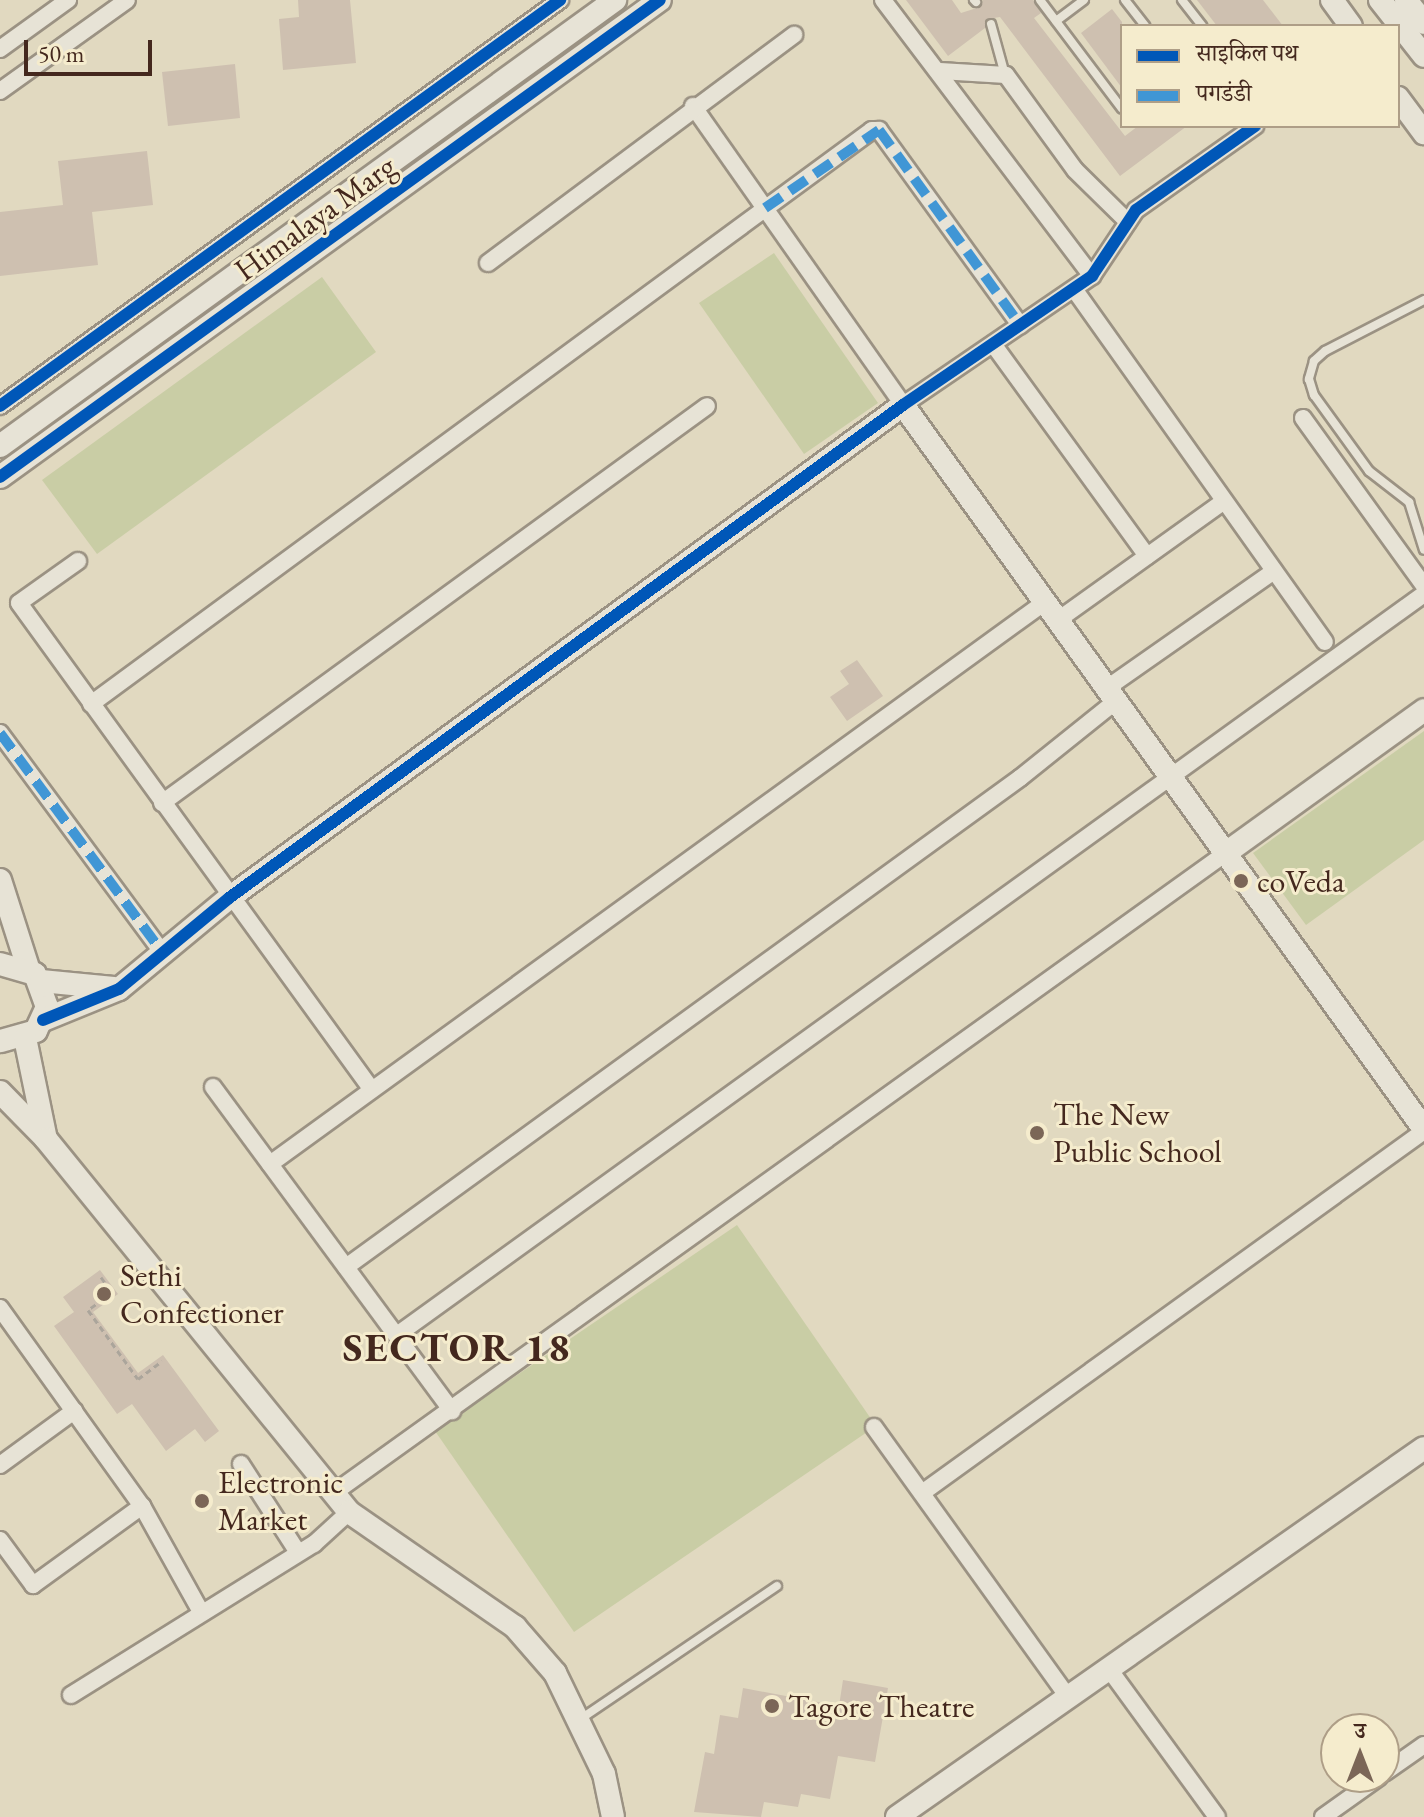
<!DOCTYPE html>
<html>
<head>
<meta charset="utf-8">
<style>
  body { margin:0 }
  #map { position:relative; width:1424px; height:1817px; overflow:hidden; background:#e1d9c0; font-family:"EB Garamond","Noto Serif Devanagari",serif }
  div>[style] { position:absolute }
  .green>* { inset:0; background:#c9cda5 }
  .building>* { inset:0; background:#cec0b0 }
  .path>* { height:3px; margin-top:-1.5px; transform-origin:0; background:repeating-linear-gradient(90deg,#aba59b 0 6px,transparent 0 10px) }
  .roads { filter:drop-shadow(2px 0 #9b9283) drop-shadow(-2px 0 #9b9283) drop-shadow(0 2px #9b9283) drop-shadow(0 -2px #9b9283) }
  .lane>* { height:8px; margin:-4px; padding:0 4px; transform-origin:4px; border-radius:4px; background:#e7e3d6 }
  .street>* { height:16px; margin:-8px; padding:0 8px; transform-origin:8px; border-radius:8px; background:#e7e3d6 }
  .secondary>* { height:22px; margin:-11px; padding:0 11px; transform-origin:11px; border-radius:11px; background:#e7e3d6 }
  .quiet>* { height:10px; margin-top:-5px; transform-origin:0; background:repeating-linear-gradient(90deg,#4096d5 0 20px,transparent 0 30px) }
  .cycleway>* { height:12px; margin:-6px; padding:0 6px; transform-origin:6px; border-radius:6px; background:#0057b8 }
  .dots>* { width:22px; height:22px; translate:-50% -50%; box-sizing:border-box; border:4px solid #f5eccd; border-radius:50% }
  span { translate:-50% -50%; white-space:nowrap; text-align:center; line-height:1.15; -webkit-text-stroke:6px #f5eccd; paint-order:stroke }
  .street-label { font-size:32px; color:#44281e }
  .poi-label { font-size:32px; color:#44281e }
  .left { translate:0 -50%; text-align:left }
  .district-label { font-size:40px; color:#44281e; font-weight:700; letter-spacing:2px }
  .legend { position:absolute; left:1120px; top:24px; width:280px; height:104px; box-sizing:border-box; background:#f5eccd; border:2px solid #ae9e87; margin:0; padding:10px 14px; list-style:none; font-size:24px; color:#44281e }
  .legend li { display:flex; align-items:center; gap:16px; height:40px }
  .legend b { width:40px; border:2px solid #ae9e87 }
  .north { position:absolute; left:1320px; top:1713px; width:80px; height:80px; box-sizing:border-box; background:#f5eccd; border:2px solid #ae9e87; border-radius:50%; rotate:0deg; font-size:22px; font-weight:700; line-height:32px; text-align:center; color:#44281e }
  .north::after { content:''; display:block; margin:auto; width:28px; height:36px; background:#7b6657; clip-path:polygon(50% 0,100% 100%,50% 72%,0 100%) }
  .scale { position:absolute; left:24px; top:40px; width:128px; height:36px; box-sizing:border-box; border:4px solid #44281e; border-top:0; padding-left:10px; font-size:24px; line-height:28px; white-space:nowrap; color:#44281e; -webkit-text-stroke:6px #f5eccd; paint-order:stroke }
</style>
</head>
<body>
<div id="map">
  <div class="green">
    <i style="clip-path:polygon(774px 253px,878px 403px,804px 454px,699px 303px)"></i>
    <i style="clip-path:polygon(322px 277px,376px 352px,97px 554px,42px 480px)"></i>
    <i style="clip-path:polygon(1424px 731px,1424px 840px,1306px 925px,1253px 853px)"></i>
    <i style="clip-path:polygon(737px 1225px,876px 1426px,574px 1632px,435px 1431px)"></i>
  </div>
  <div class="building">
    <i style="clip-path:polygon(298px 0,350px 0,356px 63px,283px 70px,279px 19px,299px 17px)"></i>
    <i style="clip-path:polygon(906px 0,952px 0,961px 13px,980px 7px,983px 0,1033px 0,1041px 13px,1034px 18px,1125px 136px,1138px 126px,1187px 126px,1120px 176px,1000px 17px,987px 19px,985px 28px,948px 56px)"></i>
    <i style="clip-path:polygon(1197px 0,1263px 0,1283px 26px,1217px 26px)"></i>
    <i style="clip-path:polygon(1112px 9px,1122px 22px,1122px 88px,1081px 33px)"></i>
    <i style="clip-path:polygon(235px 64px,240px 118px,168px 126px,162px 72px)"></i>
    <i style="clip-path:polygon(147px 151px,153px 205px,92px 212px,98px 265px,0 276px,0 212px,63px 205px,58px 161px)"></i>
    <i style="clip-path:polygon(857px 660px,883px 696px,847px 721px,830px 697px,849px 684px,840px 671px)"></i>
    <i style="clip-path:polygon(100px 1270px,118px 1294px,93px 1312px,138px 1373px,163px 1355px,219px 1431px,205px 1442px,195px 1429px,166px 1451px,132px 1404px,117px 1414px,54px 1326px,74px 1312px,63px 1297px)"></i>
    <i style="clip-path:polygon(843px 1680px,888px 1688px,875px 1762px,838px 1756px,830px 1799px,801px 1794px,798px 1807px,764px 1802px,761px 1817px,694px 1812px,705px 1752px,714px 1754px,720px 1715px,738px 1718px,743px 1688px,839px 1706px)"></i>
  </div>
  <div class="path">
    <i style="left:101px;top:1277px;width:19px;rotate:55deg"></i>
    <i style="left:112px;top:1293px;width:29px;rotate:145deg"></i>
    <i style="left:88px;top:1310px;width:85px;rotate:54.1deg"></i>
    <i style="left:138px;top:1379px;width:30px;rotate:-37deg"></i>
  </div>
  <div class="roads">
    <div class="lane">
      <i style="left:974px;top:0;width:3px;rotate:45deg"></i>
      <i style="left:1040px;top:0;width:136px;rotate:53deg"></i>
      <i style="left:1125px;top:0;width:33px;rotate:52deg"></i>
      <i style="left:1182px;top:0;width:33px;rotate:52deg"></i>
      <i style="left:1056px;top:21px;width:35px;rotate:-37deg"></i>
      <i style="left:991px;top:24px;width:53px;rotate:74.6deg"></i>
      <i style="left:1424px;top:300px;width:111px;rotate:152.7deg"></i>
      <i style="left:1325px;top:351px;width:15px;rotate:138deg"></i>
      <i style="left:1314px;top:361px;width:19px;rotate:106deg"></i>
      <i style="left:1309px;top:379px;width:17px;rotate:73deg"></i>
      <i style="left:1314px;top:395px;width:94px;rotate:54.1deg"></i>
      <i style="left:1369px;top:471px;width:51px;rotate:37.8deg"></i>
      <i style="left:1409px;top:502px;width:50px;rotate:72.6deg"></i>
      <i style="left:579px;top:1720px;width:239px;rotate:-34.1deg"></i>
    </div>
    <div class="street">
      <i style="left:883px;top:0;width:346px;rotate:52.9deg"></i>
      <i style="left:0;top:49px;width:84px;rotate:-35.8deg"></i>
      <i style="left:940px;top:71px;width:66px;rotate:3.5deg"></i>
      <i style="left:1006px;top:75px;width:117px;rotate:54deg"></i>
      <i style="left:1075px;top:170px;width:74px;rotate:44.5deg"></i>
      <i style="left:0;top:91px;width:156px;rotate:-35.6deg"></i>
      <i style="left:693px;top:106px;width:365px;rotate:54.9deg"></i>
      <i style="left:903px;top:405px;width:229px;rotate:-34.3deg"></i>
      <i style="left:1092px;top:276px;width:79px;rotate:-56.3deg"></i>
      <i style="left:1136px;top:210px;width:146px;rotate:-35.2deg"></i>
      <i style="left:488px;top:263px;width:382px;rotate:-36.7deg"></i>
      <i style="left:1074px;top:289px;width:433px;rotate:54.6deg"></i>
      <i style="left:993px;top:344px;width:262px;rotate:54deg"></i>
      <i style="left:0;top:406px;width:692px;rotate:-35.94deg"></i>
      <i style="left:1303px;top:418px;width:207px;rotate:54.2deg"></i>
      <i style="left:78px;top:561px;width:72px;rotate:144.6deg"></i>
      <i style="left:19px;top:603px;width:601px;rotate:54.06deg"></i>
      <i style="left:1058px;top:620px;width:204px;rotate:-35.6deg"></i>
      <i style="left:1107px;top:688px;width:204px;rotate:-35deg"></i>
      <i style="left:91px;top:704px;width:969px;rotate:-36.31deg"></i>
      <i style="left:872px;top:130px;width:7px"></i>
      <i style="left:879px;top:130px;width:241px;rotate:54.1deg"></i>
      <i style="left:0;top:733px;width:274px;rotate:53.5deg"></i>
      <i style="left:162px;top:803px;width:674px;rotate:-36.07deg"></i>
      <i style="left:213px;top:1087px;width:403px;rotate:53.6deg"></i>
      <i style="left:270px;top:1164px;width:957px;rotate:-35.95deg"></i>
      <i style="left:346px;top:1267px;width:833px;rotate:-35.96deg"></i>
      <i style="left:1020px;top:778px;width:123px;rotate:-38.7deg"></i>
      <i style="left:0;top:1308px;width:244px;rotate:54.4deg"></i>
      <i style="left:142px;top:1506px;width:121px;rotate:60.9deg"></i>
      <i style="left:397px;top:1335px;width:1266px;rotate:-35.81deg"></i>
      <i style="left:874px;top:1427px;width:332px;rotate:54.3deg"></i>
      <i style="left:241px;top:1464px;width:103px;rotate:57.2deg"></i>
      <i style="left:0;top:1465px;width:92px;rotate:-36.1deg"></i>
      <i style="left:335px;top:1492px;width:1096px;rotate:-35.65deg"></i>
      <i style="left:922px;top:1493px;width:619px;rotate:-35.8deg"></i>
      <i style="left:0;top:1540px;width:56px;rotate:53.7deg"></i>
      <i style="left:33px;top:1585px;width:135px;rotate:-35.9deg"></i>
      <i style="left:1109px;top:1669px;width:183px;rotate:53.9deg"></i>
      <i style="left:71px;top:1695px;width:286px;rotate:-31.9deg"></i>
      <i style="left:314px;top:1544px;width:47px;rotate:-42.4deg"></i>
      <i style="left:1384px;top:1773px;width:49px;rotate:-35deg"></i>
      <i style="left:1323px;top:1817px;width:69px;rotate:-35.5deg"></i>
    </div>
    <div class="secondary">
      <i style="left:1332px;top:0;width:32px;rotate:54deg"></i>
      <i style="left:1380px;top:0;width:71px;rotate:51.8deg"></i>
      <i style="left:1406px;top:0;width:29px;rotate:52deg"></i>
      <i style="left:1398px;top:98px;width:44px;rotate:53.4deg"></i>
      <i style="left:0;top:446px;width:760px;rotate:-35.95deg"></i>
      <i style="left:0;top:477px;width:814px;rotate:-35.86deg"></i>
      <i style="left:1226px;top:853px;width:244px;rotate:-35.8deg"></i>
      <i style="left:0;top:880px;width:92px;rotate:72.3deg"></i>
      <i style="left:0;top:964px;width:36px;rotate:16deg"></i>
      <i style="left:35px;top:974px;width:35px;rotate:70deg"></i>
      <i style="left:47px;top:1007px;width:26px;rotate:115deg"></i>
      <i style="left:36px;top:1031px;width:37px;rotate:164deg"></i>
      <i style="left:41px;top:981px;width:73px;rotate:5.5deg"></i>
      <i style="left:43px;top:1020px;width:82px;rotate:-22.2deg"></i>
      <i style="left:119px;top:989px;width:143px;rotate:-39.6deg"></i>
      <i style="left:229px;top:898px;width:835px;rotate:-36.18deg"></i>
      <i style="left:903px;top:405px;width:892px;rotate:54.26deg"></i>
      <i style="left:25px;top:1038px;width:103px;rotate:78.3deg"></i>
      <i style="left:0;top:1092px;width:66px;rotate:45.6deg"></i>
      <i style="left:46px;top:1139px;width:481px;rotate:50.9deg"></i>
      <i style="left:349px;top:1512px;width:202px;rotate:34.7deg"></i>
      <i style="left:515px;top:1627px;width:61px;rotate:49deg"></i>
      <i style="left:555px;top:1673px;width:112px;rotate:64.1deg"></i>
      <i style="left:604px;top:1774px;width:44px;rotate:78.2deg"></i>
      <i style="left:897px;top:1817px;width:643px;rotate:-35deg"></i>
    </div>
  </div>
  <div class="quiet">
    <i style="left:765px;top:208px;width:138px;rotate:-34.4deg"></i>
    <i style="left:879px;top:130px;width:241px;rotate:54.1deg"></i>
    <i style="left:0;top:733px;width:274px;rotate:53.5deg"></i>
  </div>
  <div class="cycleway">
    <i style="left:0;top:406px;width:692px;rotate:-35.94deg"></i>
    <i style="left:0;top:477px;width:814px;rotate:-35.86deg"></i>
    <i style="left:43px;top:1020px;width:82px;rotate:-22.2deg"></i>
    <i style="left:119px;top:989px;width:143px;rotate:-39.6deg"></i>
    <i style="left:229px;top:898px;width:835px;rotate:-36.18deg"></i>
    <i style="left:903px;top:405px;width:229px;rotate:-34.3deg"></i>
    <i style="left:1092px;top:276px;width:79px;rotate:-56.3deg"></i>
    <i style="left:1136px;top:210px;width:146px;rotate:-35.2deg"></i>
  </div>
  <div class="dots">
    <i style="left:1241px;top:881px;background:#7b6657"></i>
    <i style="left:1037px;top:1133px;background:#7b6657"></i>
    <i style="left:104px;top:1294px;background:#7b6657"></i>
    <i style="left:202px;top:1501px;background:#7b6657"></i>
    <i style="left:772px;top:1706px;background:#7b6657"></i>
  </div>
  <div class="street-label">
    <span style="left:315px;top:218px;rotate:-36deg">Himalaya Marg</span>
  </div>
  <div class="poi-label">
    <span class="left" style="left:1257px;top:881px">coVeda</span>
    <span class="left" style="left:1053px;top:1133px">The New<br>Public School</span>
    <span class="left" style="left:120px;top:1294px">Sethi<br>Confectioner</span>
    <span class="left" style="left:218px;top:1501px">Electronic<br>Market</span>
    <span class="left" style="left:788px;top:1706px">Tagore Theatre</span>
  </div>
  <div class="district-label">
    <span style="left:457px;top:1347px">SECTOR 18</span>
  </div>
  <ul class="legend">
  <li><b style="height:10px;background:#0057b8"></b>साइकिल पथ</li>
  <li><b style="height:10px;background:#4096d5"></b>पगडंडी</li>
  </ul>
  <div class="north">उ</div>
  <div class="scale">50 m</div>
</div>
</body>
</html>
